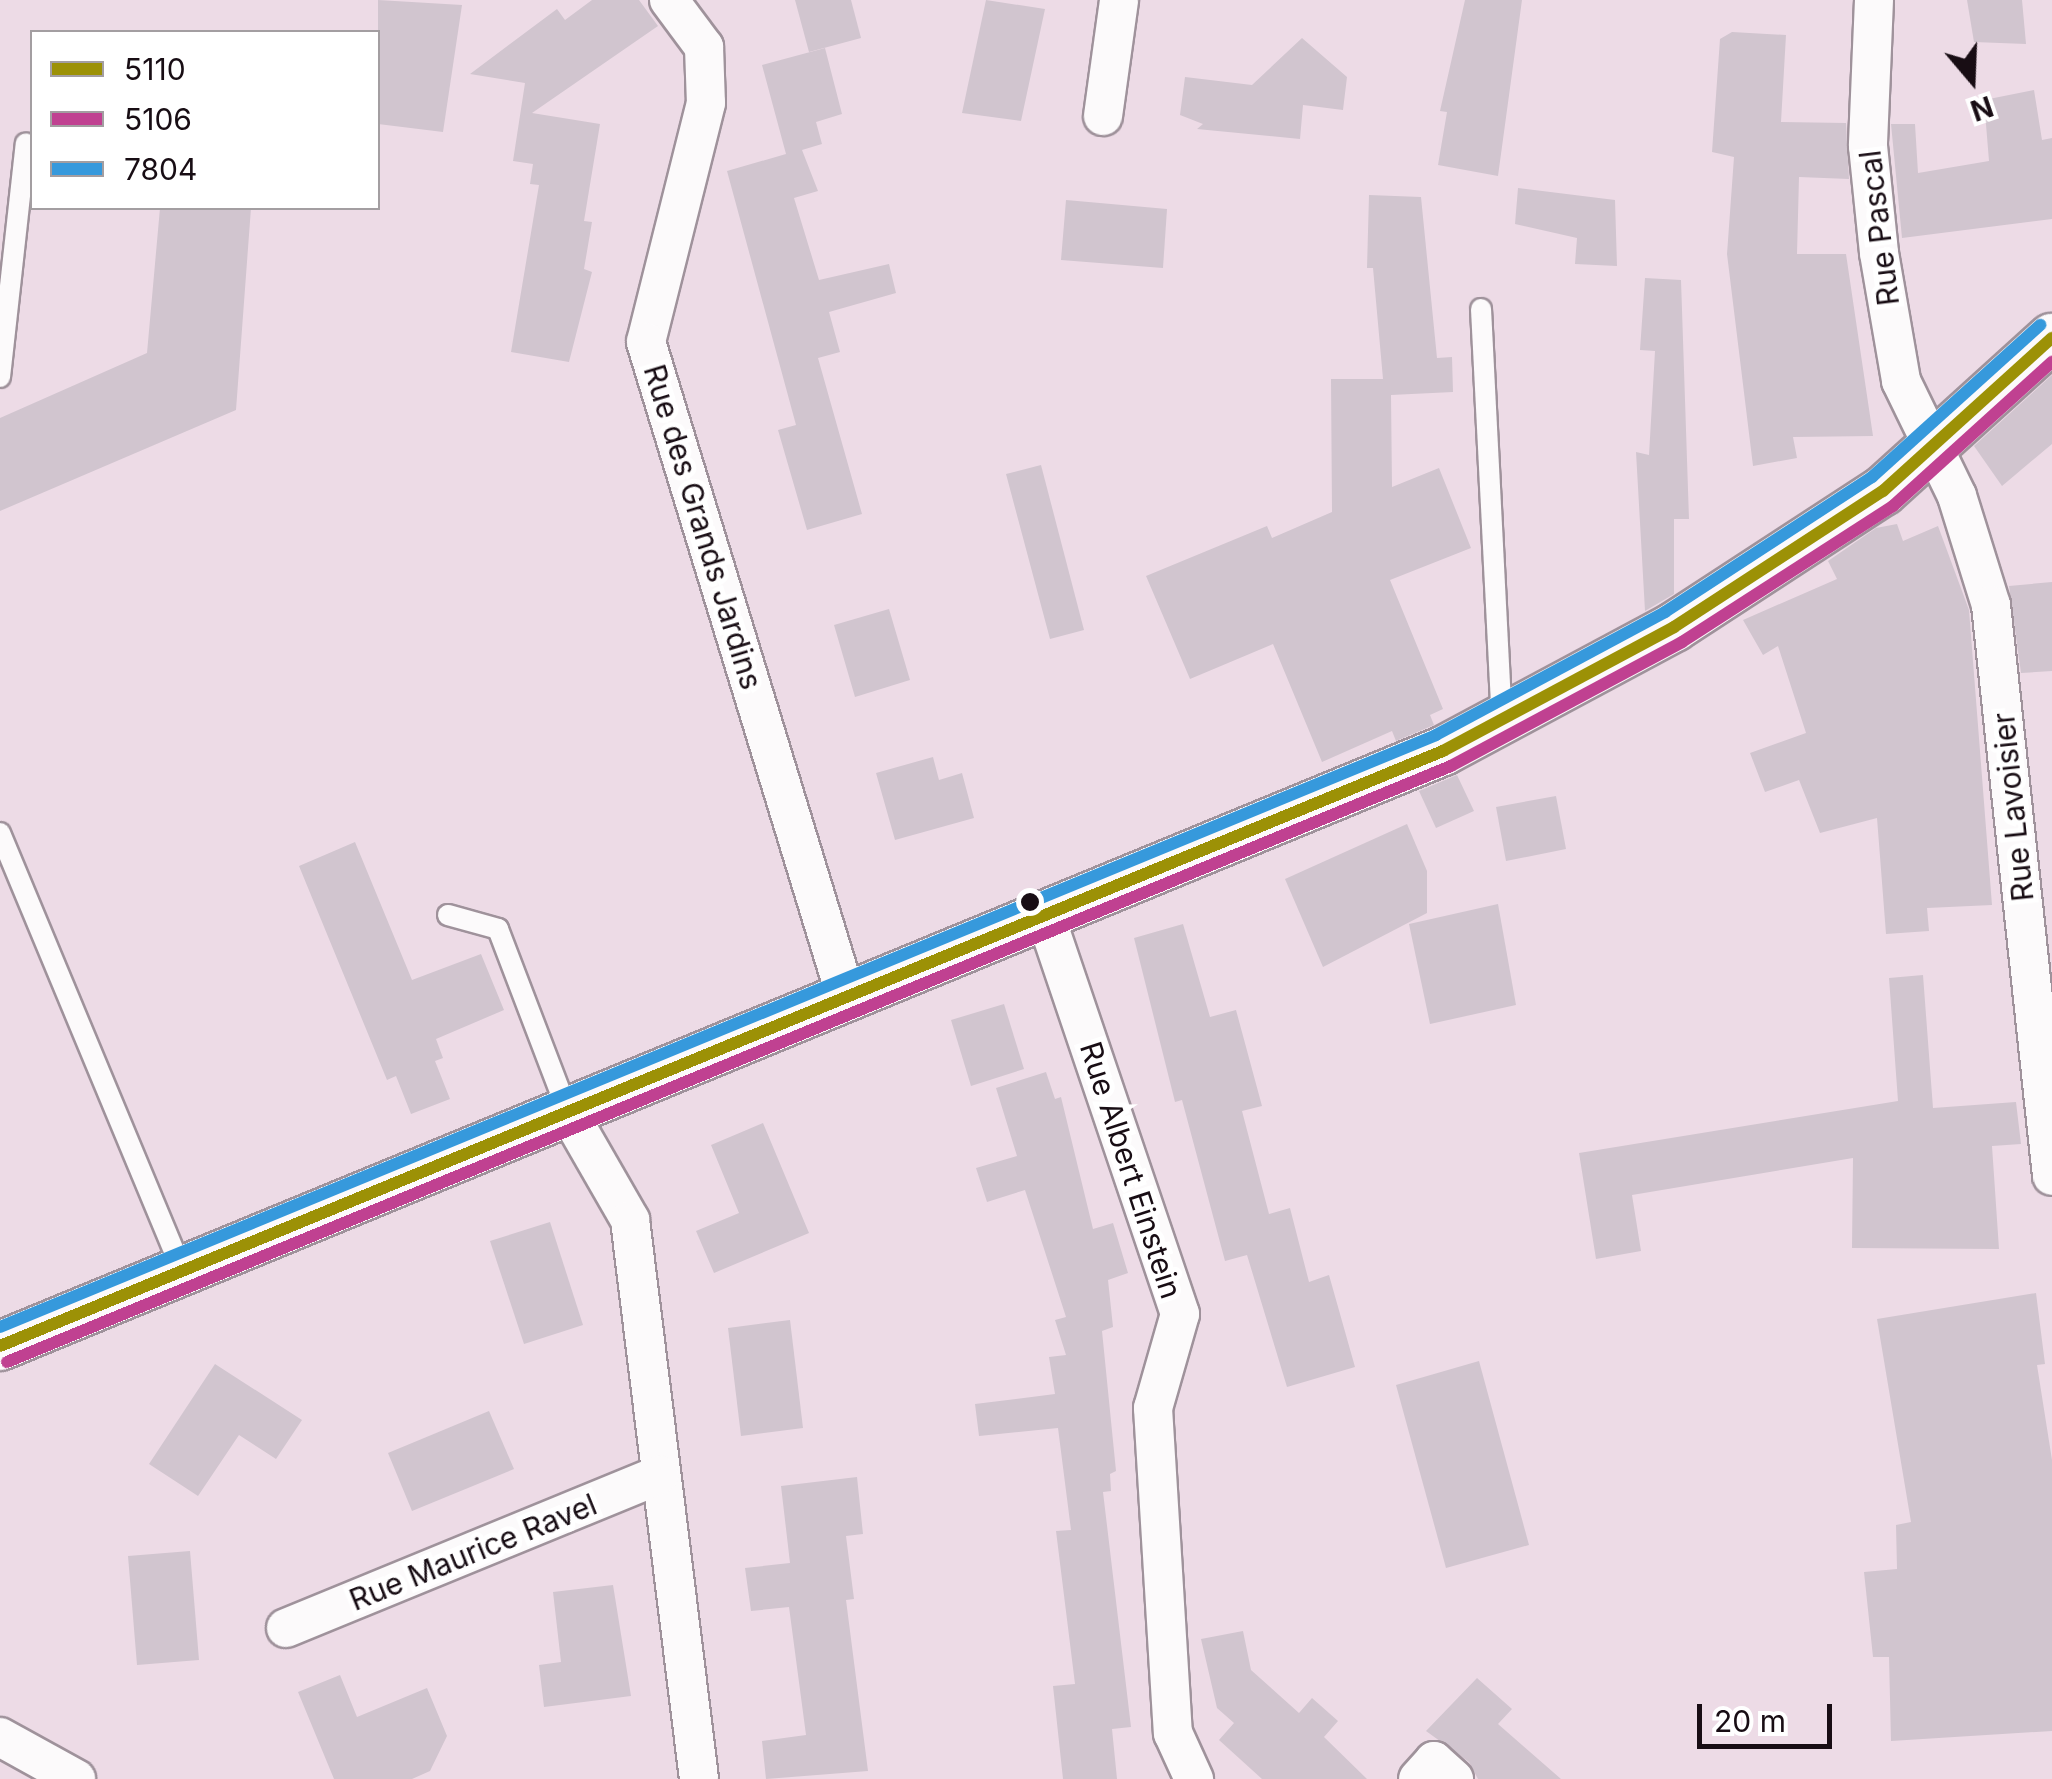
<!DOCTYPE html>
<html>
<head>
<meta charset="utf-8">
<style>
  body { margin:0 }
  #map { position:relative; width:2052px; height:1779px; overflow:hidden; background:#eddbe6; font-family:Inter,sans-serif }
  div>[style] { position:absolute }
  .building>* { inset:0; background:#d1c5cf }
  .roads { filter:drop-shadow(2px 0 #9f929b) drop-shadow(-2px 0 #9f929b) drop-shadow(0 2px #9f929b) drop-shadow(0 -2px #9f929b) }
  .service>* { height:20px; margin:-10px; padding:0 10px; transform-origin:10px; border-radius:10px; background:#fcfafb }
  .minor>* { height:38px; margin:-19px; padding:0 19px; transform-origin:19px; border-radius:19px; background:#fcfafb }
  .tertiary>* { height:48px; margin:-24px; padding:0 24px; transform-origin:24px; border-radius:24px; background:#fcfafb }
  .bus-1>* { height:12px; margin:-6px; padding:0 6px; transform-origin:6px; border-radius:6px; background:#9c9106 }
  .bus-2>* { height:12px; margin:-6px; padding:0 6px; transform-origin:6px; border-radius:6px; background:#c04191 }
  .bus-3>* { height:12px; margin:-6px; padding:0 6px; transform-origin:6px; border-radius:6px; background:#3699dc }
  .dots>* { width:28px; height:28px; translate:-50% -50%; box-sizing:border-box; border:5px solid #fff; border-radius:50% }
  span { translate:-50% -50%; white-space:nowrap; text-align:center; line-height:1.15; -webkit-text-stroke:10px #fff; paint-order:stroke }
  .street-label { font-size:30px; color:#180d14 }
  .legend { position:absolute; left:30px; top:30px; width:350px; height:180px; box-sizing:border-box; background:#fff; border:2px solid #a39ea1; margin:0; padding:12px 18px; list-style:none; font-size:30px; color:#180d14 }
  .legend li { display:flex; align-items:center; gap:20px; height:50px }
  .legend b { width:50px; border:2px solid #a39ea1 }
  .north { position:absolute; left:1922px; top:30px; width:100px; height:100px; -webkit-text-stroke:8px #fff; paint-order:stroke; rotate:161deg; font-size:28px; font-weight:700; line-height:40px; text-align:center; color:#180d14 }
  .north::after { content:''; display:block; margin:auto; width:35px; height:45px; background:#180d14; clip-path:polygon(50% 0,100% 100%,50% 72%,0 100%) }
  .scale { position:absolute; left:1697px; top:1704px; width:135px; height:45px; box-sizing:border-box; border:5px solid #180d14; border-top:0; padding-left:12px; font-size:30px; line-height:35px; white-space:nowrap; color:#180d14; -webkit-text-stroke:8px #fff; paint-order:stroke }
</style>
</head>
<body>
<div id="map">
  <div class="building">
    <i style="clip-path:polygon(378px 0,462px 5px,443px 132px,378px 124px)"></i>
    <i style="clip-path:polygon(592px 0,639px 0,658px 26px,532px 113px,600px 124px,584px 221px,592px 222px,584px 269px,592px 272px,569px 362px,511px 352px,539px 185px,530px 184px,533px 164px,513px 161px,525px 83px,470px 74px,557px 9px,565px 20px)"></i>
    <i style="clip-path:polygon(795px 0,851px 0,861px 38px,809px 52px)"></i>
    <i style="clip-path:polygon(986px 0,1045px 9px,1021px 121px,962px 113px)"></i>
    <i style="clip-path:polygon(1465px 0,1522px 0,1498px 176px,1438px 165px,1447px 112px,1440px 111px)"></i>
    <i style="clip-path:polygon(1967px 0,2022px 0,2026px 44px,1974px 42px)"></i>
    <i style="clip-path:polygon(1732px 32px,1786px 35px,1781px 122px,1846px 123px,1849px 179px,1799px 177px,1797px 254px,1846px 254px,1873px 436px,1793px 437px,1797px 458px,1753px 466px,1727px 254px,1734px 157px,1712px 152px,1720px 39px)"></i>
    <i style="clip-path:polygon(1302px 38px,1347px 77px,1343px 110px,1303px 105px,1300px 139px,1197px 129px,1203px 124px,1180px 115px,1185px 77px,1252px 85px)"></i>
    <i style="clip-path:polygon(825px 48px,842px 114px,816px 122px,822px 144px,802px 150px,818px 191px,794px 198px,819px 280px,889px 264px,896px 293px,829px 312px,840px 352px,818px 358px,862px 514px,807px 530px,778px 430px,796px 425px,727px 171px,786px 154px,762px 65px)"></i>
    <i style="clip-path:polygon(2034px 90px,2042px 140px,2052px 138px,2052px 219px,1902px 238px,1891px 124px,1915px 124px,1918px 173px,1989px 161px,1984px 100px)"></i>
    <i style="clip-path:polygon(1518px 188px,1615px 200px,1617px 266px,1575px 264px,1577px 238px,1515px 224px)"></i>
    <i style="clip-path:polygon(1369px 195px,1421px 197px,1437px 358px,1452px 357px,1453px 392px,1391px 395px,1392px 487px,1439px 468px,1471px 548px,1390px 580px,1443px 709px,1430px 715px,1434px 725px,1396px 741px,1392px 731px,1322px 762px,1273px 644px,1190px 679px,1146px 576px,1267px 526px,1272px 538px,1332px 512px,1331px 379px,1383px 379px,1373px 268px,1367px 268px)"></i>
    <i style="clip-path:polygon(1066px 200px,1167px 209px,1163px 268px,1061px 260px)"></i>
    <i style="clip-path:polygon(160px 208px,251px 208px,236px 410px,0 511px,0 418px,147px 353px)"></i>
    <i style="clip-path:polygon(1645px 278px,1681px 280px,1689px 519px,1674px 519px,1674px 594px,1645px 611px,1636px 452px,1649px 455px,1655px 351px,1640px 350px)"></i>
    <i style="clip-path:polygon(2052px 375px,2052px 444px,2002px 486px,1974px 446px)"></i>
    <i style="clip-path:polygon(1041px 465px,1084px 630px,1050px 639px,1006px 474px)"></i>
    <i style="clip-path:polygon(1897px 524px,1903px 541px,1938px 526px,1969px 610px,1992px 905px,1927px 908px,1929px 931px,1886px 934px,1877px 818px,1820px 833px,1799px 780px,1765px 792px,1750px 753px,1806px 733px,1778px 646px,1763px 655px,1743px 620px,1837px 579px,1828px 561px,1876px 528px)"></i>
    <i style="clip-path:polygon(2052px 582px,2052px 671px,2021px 673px,2009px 586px)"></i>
    <i style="clip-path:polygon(889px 609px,910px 680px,855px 697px,834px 625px)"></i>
    <i style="clip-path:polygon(933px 757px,939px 780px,962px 773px,974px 818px,895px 840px,876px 773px)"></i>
    <i style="clip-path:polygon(1457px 775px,1474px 811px,1436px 828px,1419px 791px)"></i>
    <i style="clip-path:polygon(1556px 796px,1566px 849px,1506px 861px,1496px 807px)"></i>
    <i style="clip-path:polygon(1407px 824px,1427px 871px,1427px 913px,1323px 967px,1285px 879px)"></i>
    <i style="clip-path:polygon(355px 842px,412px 980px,481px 954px,504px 1010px,436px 1039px,443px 1058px,435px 1061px,450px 1099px,411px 1114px,396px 1076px,387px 1080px,299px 866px)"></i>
    <i style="clip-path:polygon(1498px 904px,1516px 1005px,1430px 1024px,1409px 924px)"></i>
    <i style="clip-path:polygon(1183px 924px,1210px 1017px,1236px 1010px,1262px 1106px,1242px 1111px,1269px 1214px,1290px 1208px,1309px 1282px,1329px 1275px,1355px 1367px,1287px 1387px,1247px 1255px,1225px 1261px,1182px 1100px,1175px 1102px,1134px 938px)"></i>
    <i style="clip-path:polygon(1923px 975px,1933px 1108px,2016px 1102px,2021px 1144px,1992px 1146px,1999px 1249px,1852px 1248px,1853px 1158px,1632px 1195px,1641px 1251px,1596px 1259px,1579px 1153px,1898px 1101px,1889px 978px)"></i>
    <i style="clip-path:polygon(1004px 1004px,1024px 1069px,971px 1086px,951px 1020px)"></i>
    <i style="clip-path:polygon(1046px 1072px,1055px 1099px,1061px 1097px,1093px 1229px,1113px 1223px,1128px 1273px,1108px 1280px,1113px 1327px,1102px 1331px,1116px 1471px,1110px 1474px,1111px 1491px,1103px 1492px,1131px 1727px,1112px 1729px,1117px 1779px,1063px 1779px,1053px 1686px,1075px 1684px,1056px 1531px,1071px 1530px,1058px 1428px,979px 1436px,975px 1404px,1055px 1394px,1049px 1357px,1066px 1355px,1055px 1320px,1066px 1317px,1025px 1190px,987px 1202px,976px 1168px,1017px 1156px,996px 1088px)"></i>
    <i style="clip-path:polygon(763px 1123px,809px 1233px,714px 1273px,696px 1231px,739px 1213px,711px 1145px)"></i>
    <i style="clip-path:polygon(550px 1222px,583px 1325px,524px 1344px,490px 1241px)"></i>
    <i style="clip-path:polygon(2036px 1293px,2045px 1364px,2037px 1365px,2052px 1460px,2052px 1731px,1891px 1741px,1889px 1657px,1873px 1657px,1864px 1572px,1897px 1569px,1896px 1525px,1911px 1522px,1877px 1319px)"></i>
    <i style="clip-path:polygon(790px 1320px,803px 1428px,741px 1436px,728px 1328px)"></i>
    <i style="clip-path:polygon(1479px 1361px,1529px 1545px,1446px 1568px,1396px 1385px)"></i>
    <i style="clip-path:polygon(215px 1364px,302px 1420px,276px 1459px,239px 1435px,198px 1496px,149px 1464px)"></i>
    <i style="clip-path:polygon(489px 1411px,514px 1469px,412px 1511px,388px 1453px)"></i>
    <i style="clip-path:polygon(857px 1477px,863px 1534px,846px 1536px,854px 1599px,846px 1600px,868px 1771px,766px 1779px,762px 1741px,806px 1735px,789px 1607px,751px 1611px,745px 1568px,790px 1563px,781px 1486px)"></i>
    <i style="clip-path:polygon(190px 1551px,199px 1660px,137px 1665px,128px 1556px)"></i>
    <i style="clip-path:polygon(613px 1585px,631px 1696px,544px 1707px,539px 1665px,561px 1662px,553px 1592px)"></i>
    <i style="clip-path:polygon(1243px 1631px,1251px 1670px,1299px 1713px,1312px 1698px,1338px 1721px,1324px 1737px,1367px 1779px,1262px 1779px,1219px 1740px,1234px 1723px,1217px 1708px,1201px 1639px)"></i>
    <i style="clip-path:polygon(340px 1675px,357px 1717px,427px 1688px,447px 1736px,430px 1771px,412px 1779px,334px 1779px,298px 1692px)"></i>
    <i style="clip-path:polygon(1477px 1678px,1512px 1709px,1498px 1724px,1561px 1779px,1478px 1779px,1469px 1762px,1426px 1731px)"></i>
  </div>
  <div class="roads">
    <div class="service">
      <i style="left:1481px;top:309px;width:409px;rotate:87.1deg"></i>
      <i style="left:0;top:377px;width:235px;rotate:-83.7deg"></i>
      <i style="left:0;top:833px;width:474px;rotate:67.4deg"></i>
      <i style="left:448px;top:915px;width:52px;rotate:15.6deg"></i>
      <i style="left:498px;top:929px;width:196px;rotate:69.1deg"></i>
    </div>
    <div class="minor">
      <i style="left:669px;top:0;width:59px;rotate:53.3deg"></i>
      <i style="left:704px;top:47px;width:56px;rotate:88deg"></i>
      <i style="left:706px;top:103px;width:246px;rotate:104.1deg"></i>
      <i style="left:646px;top:342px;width:688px;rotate:73.01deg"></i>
      <i style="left:1874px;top:0;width:146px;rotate:92.4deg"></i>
      <i style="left:1868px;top:146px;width:108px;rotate:84.1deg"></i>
      <i style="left:1879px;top:253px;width:130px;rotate:80.2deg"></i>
      <i style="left:1901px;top:381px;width:128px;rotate:64deg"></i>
      <i style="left:1957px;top:496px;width:114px;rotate:72.7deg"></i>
      <i style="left:1991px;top:605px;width:574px;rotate:83.9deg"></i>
      <i style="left:1103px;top:116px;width:117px;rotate:-82.1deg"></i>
      <i style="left:1046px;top:918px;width:418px;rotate:71.3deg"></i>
      <i style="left:1180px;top:1314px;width:98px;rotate:106deg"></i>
      <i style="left:1153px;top:1408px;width:326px;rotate:86.5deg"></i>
      <i style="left:1173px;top:1733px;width:51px;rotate:65.5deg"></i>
      <i style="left:568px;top:1112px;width:125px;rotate:60.1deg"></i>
      <i style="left:630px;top:1220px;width:563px;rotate:82.96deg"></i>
      <i style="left:286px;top:1628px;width:403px;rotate:-22.3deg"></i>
      <i style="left:0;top:1737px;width:87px;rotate:28.9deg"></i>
      <i style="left:1418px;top:1779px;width:24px;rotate:-48deg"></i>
      <i style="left:1434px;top:1761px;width:27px;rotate:42deg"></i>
    </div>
    <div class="tertiary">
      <i style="left:0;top:1346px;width:1561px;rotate:-22.41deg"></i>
      <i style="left:1443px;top:751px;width:262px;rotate:-28.2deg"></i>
      <i style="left:1674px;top:627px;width:249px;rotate:-33.1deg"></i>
      <i style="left:1883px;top:491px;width:228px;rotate:-42.2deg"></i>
    </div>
  </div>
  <div class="bus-1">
    <i style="left:0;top:1346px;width:1561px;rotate:-22.41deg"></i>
    <i style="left:1443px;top:751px;width:262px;rotate:-28.2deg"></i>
    <i style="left:1674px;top:627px;width:249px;rotate:-33.1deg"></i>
    <i style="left:1883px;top:491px;width:228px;rotate:-42.2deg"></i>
  </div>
  <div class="bus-2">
    <i style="left:7px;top:1362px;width:1562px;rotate:-22.43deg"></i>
    <i style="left:1451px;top:766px;width:262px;rotate:-28.2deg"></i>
    <i style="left:1682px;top:642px;width:251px;rotate:-32.8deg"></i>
    <i style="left:1893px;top:506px;width:215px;rotate:-42.2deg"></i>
  </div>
  <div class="bus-3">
    <i style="left:0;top:1327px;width:1553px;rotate:-22.4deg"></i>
    <i style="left:1436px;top:735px;width:260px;rotate:-28.2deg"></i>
    <i style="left:1665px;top:612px;width:247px;rotate:-33.1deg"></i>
    <i style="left:1872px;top:477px;width:227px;rotate:-42.1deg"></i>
  </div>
  <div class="dots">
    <i style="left:1030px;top:902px;background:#180d14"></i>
  </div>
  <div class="street-label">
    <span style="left:1879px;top:228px;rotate:-97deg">Rue Pascal</span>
    <span style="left:703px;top:527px;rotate:73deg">Rue des Grands Jardins</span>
    <span style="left:2013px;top:807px;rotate:-96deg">Rue Lavoisier</span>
    <span style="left:1131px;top:1170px;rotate:72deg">Rue Albert Einstein</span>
    <span style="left:473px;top:1552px;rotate:-22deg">Rue Maurice Ravel</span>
  </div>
  <ul class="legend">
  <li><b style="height:12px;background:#9c9106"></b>5110</li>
  <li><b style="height:12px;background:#c04191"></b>5106</li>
  <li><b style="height:12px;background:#3699dc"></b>7804</li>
  </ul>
  <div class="north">N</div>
  <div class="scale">20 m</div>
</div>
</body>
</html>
